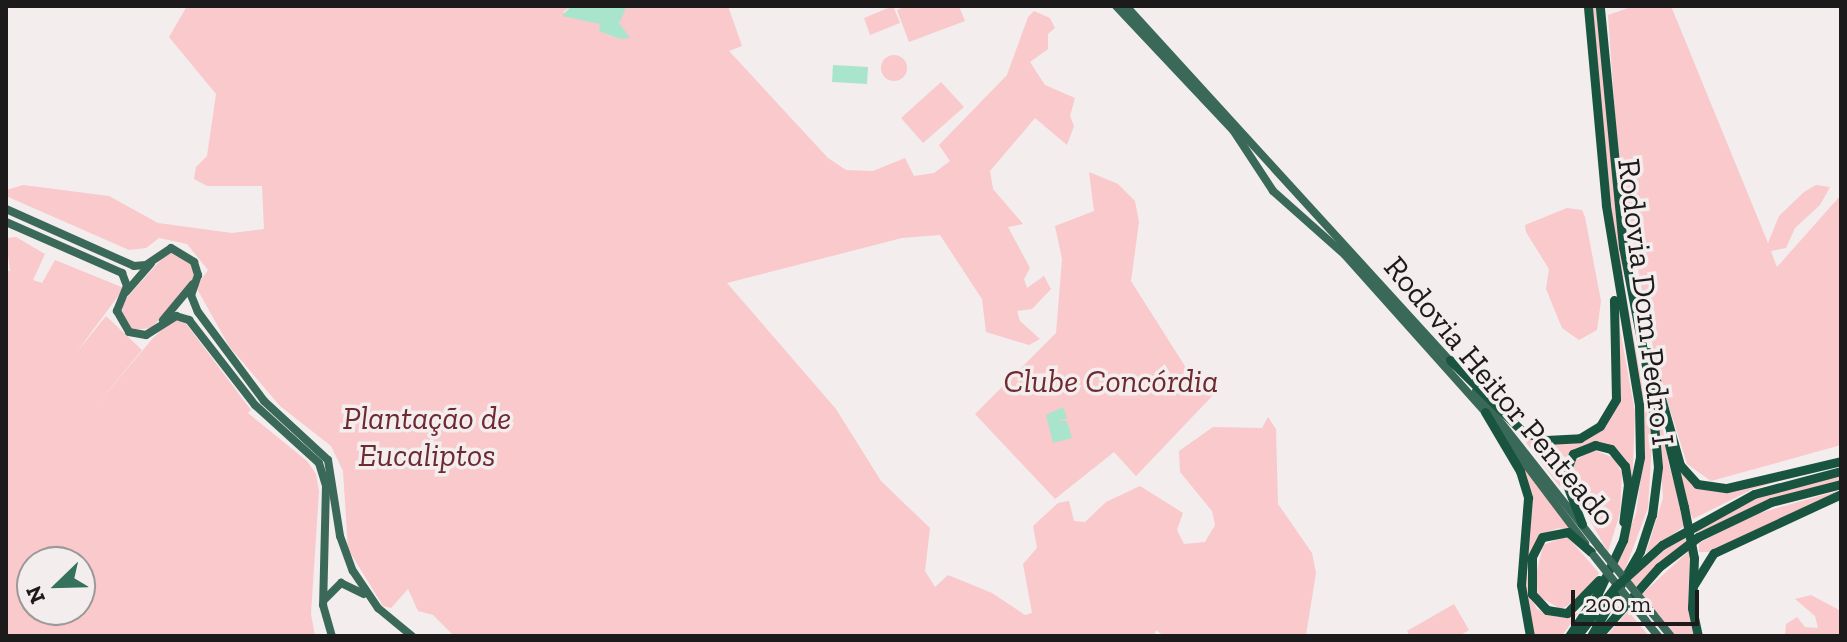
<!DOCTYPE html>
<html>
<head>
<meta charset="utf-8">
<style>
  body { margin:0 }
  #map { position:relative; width:1847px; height:642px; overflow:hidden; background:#f3eded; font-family:"Zilla Slab",serif }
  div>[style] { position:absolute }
  .green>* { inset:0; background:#f9c9cb }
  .round { border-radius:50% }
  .water>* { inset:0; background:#a9e4cd }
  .major>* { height:8px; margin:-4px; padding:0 4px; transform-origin:4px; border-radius:4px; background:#3b6959 }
  .highway>* { height:9px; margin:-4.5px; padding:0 4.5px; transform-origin:4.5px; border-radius:4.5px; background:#195441 }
  .major-bridge>* { height:8px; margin:-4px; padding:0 4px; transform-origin:4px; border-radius:4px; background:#3b6959 }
  .highway-bridge>* { height:9px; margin:-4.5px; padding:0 4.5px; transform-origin:4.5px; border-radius:4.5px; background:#195441 }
  span { translate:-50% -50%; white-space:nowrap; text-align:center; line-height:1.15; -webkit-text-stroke:7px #f3eded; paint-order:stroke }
  .street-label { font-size:32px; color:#1c1a1a }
  .park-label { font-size:32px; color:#6e2931; font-style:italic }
  .frame { position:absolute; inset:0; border:8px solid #1c1a1a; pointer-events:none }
  .north { position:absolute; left:16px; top:546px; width:80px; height:80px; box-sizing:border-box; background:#f3eded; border:2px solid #9d9999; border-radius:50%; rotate:247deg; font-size:22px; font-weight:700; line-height:32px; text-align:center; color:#1c1a1a }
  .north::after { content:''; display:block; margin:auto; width:28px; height:36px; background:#35725d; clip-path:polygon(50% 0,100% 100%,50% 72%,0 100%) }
  .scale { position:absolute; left:1571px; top:590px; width:128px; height:36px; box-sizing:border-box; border:4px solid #1c1a1a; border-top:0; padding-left:10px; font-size:24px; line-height:28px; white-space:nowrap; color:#1c1a1a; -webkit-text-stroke:6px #f3eded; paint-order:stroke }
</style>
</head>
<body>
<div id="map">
  <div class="green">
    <i style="clip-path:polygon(187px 6px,571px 6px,563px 12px,600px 24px,602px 32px,620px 39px,619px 20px,627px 6px,728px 6px,742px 46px,729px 51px,828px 158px,846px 170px,873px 171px,905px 158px,914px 176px,934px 173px,950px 161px,939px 145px,1007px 75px,1028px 17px,1034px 11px,1050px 18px,1055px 28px,1048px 34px,1048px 49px,1030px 62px,1045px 85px,1075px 98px,1070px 116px,1074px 126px,1067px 145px,1035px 118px,990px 171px,993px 189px,1023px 224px,1008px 227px,1030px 268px,1024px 279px,1027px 288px,1044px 276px,1051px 289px,1032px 309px,1017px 311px,1020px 321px,1040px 339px,1029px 345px,986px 332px,982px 299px,940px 235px,902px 238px,727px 283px,836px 409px,881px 481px,930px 528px,925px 571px,935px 587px,948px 575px,992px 593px,1025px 615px,1032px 613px,1023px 564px,1037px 548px,1033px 526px,1058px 503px,1069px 501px,1074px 521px,1085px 522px,1106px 502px,1140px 486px,1183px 513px,1177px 530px,1184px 544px,1205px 542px,1215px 525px,1212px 511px,1180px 472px,1179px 451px,1213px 427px,1262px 428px,1268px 417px,1276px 429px,1278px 504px,1312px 553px,1316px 573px,1306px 635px,1164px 636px,1156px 630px,1154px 636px,454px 636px,433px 615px,418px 611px,408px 589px,391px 608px,383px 606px,348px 549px,343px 471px,331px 446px,280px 406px,229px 346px,196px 287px,208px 270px,187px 244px,159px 238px,146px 248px,129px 250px,6px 196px,6px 190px,23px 185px,109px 196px,158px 223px,232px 233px,264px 229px,262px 186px,207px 186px,194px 179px,196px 167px,207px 156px,216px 94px,169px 37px)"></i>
    <i style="clip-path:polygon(893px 6px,900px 23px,870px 35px,864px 18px)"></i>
    <i style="clip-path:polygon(907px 6px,959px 6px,965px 21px,909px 42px,897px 10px)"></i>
    <i style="clip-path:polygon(1590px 6px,1596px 6px,1624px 283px,1652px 441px,1648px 508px,1624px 572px,1617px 563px,1636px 513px,1644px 456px,1609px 208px)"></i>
    <i style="clip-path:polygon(1634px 6px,1671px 6px,1768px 243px,1779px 216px,1804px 192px,1816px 185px,1830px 187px,1820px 205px,1795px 228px,1786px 248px,1771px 251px,1777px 267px,1841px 195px,1841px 445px,1711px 481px,1687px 464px,1657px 368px,1619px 172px,1608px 15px)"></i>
    <i class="round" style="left:881px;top:55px;width:26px;height:26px"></i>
    <i style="clip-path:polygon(941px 82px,964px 107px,923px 143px,901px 118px)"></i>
    <i style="clip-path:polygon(1089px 172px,1118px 184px,1135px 201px,1139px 222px,1131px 281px,1188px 371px,1216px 392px,1136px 476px,1114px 452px,1055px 499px,975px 414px,1056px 333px,1062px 259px,1055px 226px,1094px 211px)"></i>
    <i style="clip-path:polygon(1567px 208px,1582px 210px,1585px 217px,1601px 301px,1597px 330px,1579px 340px,1562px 328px,1546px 289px,1549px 269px,1526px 232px,1525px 225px)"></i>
    <i style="clip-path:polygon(evenodd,16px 237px,45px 254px,33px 280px,42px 283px,55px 260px,124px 288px,76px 353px,106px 316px,142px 350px,89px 414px,153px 338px,172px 321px,184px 321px,251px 410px,248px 413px,307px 461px,316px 474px,319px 491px,311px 614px,315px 636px,6px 636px,6px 271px,10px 271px,6px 238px,16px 237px,32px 562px,80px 562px,80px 610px,32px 610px,32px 562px)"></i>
    <i style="clip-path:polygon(169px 251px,194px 265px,193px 278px,152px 328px,130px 330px,122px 322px,121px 304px)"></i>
    <i style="clip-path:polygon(1618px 319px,1635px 412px,1632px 486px,1621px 454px,1593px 442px,1567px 456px,1560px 487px,1514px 427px,1563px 444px,1605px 425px,1621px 394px)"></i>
    <i style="clip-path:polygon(1656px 388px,1669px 465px,1686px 525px,1646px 553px,1663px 498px)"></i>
    <i style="clip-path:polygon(1594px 450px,1614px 458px,1622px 473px,1620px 513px,1608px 552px,1570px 485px,1574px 461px)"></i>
    <i style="clip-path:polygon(1841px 462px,1753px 489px,1693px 519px,1680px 489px,1680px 469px,1695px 486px,1717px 492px)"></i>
    <i style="clip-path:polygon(1523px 467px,1572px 531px,1559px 528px,1541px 534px,1527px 570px,1529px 596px,1537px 609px,1557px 617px,1578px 613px,1562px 636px,1532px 636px,1525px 597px,1526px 559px,1532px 509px)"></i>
    <i style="clip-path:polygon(1841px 474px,1841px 482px,1807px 489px,1697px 535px,1695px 527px,1770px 491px)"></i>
    <i style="clip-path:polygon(1841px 490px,1712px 552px,1699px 552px,1699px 543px,1756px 514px)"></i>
    <i style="clip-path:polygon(1687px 532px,1689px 539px,1635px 587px,1629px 579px)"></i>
    <i style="clip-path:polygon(1567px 536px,1599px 573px,1580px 599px,1561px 609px,1538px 596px,1536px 575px,1543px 545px)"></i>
    <i style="clip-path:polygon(1690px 550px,1688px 601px,1695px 636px,1676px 636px,1642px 594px)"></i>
    <i style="clip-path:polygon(1811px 595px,1841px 611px,1841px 636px,1785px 636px,1786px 624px,1797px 617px,1805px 627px,1818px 628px,1815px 616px,1795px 599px)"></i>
    <i style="clip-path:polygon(1454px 604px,1469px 630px,1459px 636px,1410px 636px,1407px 631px)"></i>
    <i style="clip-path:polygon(1628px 611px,1649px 636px,1606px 636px,1610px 632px)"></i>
  </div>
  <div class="water">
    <i style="clip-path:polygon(571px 6px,627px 6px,619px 23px,630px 38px,620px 39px,599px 31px,600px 24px,562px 16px)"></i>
    <i style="clip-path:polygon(833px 65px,868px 67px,867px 84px,832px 82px)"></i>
    <i style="clip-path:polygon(1063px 407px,1067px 418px,1059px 421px,1067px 421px,1072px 438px,1053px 443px,1046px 415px)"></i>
  </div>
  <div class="major">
    <i style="left:1116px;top:6px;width:170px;rotate:46.7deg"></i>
    <i style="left:1233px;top:130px;width:73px;rotate:56.7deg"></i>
    <i style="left:1273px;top:191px;width:96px;rotate:41.6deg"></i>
    <i style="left:1345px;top:255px;width:216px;rotate:48.2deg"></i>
    <i style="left:1126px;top:6px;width:486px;rotate:47.6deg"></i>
    <i style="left:6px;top:209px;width:140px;rotate:24deg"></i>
    <i style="left:134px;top:266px;width:12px;rotate:-5deg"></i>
    <i style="left:146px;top:265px;width:30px;rotate:-34deg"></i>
    <i style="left:171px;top:248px;width:27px;rotate:31deg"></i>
    <i style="left:194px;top:262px;width:14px;rotate:73deg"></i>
    <i style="left:198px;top:275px;width:21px;rotate:109deg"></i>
    <i style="left:191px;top:295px;width:18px;rotate:68deg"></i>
    <i style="left:198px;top:312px;width:111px;rotate:53.4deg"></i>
    <i style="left:264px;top:401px;width:87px;rotate:42.7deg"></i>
    <i style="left:328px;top:460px;width:77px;rotate:81deg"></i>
    <i style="left:340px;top:536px;width:37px;rotate:70deg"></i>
    <i style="left:353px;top:571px;width:45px;rotate:56deg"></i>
    <i style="left:378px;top:608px;width:44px;rotate:39.5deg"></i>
    <i style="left:6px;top:222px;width:127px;rotate:23.7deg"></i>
    <i style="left:122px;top:273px;width:14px;rotate:69deg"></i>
    <i style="left:127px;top:286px;width:27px;rotate:112deg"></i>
    <i style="left:117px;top:311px;width:24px;rotate:60deg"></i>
    <i style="left:129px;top:332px;width:17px;rotate:10deg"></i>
    <i style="left:146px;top:335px;width:36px;rotate:-32deg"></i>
    <i style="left:176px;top:316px;width:14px;rotate:17deg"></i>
    <i style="left:189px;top:320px;width:108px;rotate:52.2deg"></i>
    <i style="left:255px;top:405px;width:86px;rotate:42.2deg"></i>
    <i style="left:319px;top:463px;width:24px;rotate:73deg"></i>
    <i style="left:326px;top:486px;width:119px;rotate:91.4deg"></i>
    <i style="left:323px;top:605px;width:32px;rotate:74deg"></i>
    <i style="left:126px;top:292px;width:38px;rotate:-49deg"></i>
    <i style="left:163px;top:320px;width:47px;rotate:-50.2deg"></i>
    <i style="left:1476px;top:391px;width:199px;rotate:51.7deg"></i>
    <i style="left:1499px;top:429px;width:143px;rotate:53deg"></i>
    <i style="left:325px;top:599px;width:23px;rotate:-45deg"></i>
    <i style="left:341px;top:583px;width:25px;rotate:26deg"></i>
    <i style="left:1653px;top:614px;width:28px;rotate:51deg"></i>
    <i style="left:1645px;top:620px;width:21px;rotate:51deg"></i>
  </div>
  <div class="highway">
    <i style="left:1648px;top:352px;width:117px;rotate:74.2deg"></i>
    <i style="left:1680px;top:465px;width:25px;rotate:48deg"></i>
    <i style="left:1697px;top:484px;width:30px;rotate:8deg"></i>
    <i style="left:1727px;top:488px;width:117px;rotate:-13.3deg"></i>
    <i style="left:1450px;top:360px;width:101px;rotate:44.6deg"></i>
    <i style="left:1522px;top:431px;width:26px;rotate:21deg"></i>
    <i style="left:1546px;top:440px;width:34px;rotate:-3deg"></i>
    <i style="left:1580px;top:438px;width:23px;rotate:-31deg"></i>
    <i style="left:1600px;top:426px;width:31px;rotate:-59deg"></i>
    <i style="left:1616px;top:399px;width:99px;rotate:-91.2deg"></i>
    <i style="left:1485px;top:412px;width:69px;rotate:59.3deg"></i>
    <i style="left:1520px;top:471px;width:28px;rotate:73deg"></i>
    <i style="left:1528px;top:498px;width:87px;rotate:94.6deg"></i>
    <i style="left:1521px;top:585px;width:52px;rotate:80deg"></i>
    <i style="left:1668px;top:440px;width:69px;rotate:76.6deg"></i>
    <i style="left:1582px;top:524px;width:50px;rotate:-111deg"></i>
    <i style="left:1564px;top:477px;width:25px;rotate:-69deg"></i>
    <i style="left:1573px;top:454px;width:24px;rotate:-22deg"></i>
    <i style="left:1595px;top:445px;width:16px;rotate:14deg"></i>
    <i style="left:1611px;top:449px;width:22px;rotate:51deg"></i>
    <i style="left:1625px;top:466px;width:18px;rotate:81deg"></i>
    <i style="left:1628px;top:484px;width:38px;rotate:97deg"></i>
    <i style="left:1662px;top:545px;width:105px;rotate:-29deg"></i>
    <i style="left:1754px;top:494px;width:90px;rotate:-14.8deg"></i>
    <i style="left:1591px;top:552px;width:30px;rotate:-139deg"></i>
    <i style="left:1568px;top:532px;width:26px;rotate:169deg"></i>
    <i style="left:1542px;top:537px;width:22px;rotate:117deg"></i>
    <i style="left:1532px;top:557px;width:37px;rotate:90deg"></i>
    <i style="left:1532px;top:594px;width:22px;rotate:47deg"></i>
    <i style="left:1547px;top:610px;width:20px;rotate:9deg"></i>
    <i style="left:1567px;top:613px;width:46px;rotate:-45.9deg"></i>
    <i style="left:1694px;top:558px;width:50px;rotate:92.3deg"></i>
    <i style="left:1692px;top:608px;width:29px;rotate:78deg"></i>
    <i style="left:1693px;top:586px;width:39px;rotate:-58deg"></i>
    <i style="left:1714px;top:553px;width:140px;rotate:-24.9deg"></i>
    <i style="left:1569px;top:636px;width:52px;rotate:-56deg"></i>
    <i style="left:1598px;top:593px;width:59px;rotate:-64.7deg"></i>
    <i style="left:1623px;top:540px;width:85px;rotate:-78.4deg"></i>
    <i style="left:1640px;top:457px;width:52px;rotate:-91.1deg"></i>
    <i style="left:1639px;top:405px;width:203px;rotate:-99.4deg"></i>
    <i style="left:1606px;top:205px;width:200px;rotate:-95.2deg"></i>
    <i style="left:1591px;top:636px;width:98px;rotate:-60deg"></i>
    <i style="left:1640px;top:551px;width:38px;rotate:-72deg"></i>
    <i style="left:1652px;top:515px;width:48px;rotate:-82.9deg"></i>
    <i style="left:1658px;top:467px;width:75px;rotate:-95.3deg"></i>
    <i style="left:1651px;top:392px;width:148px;rotate:-100.9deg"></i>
    <i style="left:1623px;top:247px;width:242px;rotate:-95.5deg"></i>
    <i style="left:1598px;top:636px;width:92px;rotate:-48.5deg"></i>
    <i style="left:1659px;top:567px;width:49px;rotate:-37.6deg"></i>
    <i style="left:1698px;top:537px;width:81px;rotate:-25.6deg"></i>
    <i style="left:1771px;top:502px;width:72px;rotate:-14.4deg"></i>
  </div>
  <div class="major-bridge">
    <i style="left:1599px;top:547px;width:86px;rotate:51.1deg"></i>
    <i style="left:1594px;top:556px;width:82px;rotate:51.4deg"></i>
  </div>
  <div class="highway-bridge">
    <i style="left:1684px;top:507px;width:52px;rotate:78.9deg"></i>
    <i style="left:1577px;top:636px;width:62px;rotate:-52.2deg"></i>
    <i style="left:1615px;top:587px;width:63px;rotate:-41.8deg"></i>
  </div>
  <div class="street-label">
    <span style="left:1646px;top:302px;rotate:83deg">Rodovia Dom Pedro I</span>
    <span style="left:1500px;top:391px;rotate:50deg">Rodovia Heitor Penteado</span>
  </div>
  <div class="park-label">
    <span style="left:1111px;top:381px">Clube Concórdia</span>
    <span style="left:427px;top:437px">Plantação de<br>Eucaliptos</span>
  </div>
  <div class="frame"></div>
  <div class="north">N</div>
  <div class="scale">200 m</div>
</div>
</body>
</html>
